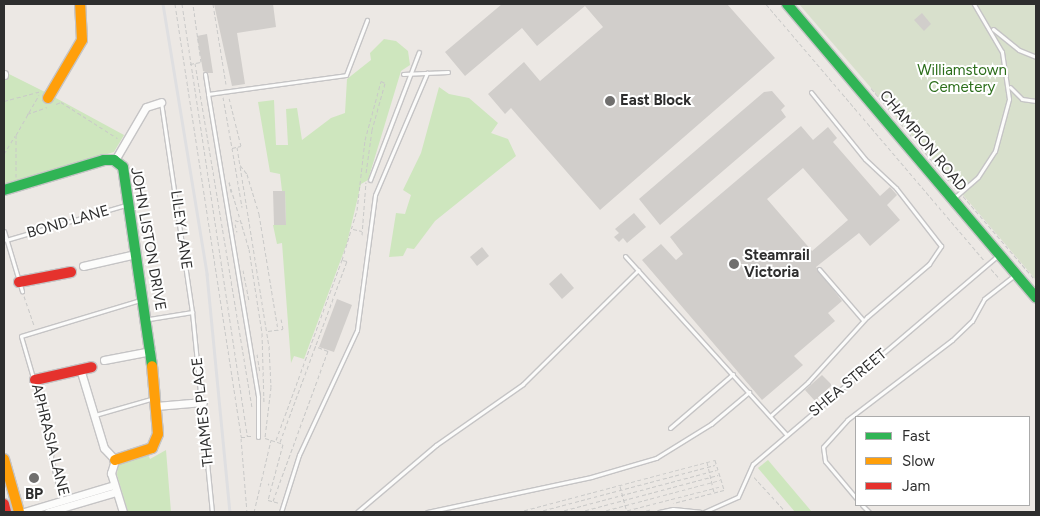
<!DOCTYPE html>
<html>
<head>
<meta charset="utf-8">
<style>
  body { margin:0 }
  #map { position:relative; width:1040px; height:516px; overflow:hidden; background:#ece8e4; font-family:Figtree,sans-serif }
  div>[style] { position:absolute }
  .green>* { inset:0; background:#cee6be }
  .cemetery>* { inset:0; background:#d8e0cc }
  .building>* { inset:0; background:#d1cecb }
  .path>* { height:1px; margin-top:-0.5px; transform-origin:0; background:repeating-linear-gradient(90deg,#c9c9c8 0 4px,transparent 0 6.5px) }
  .roads { filter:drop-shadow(1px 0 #c5c4c5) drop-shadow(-1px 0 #c5c4c5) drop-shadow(0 1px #c5c4c5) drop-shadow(0 -1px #c5c4c5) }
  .lane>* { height:3px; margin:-1.5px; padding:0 1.5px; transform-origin:1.5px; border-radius:1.5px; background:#fcfcfb }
  .street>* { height:7px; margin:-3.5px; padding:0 3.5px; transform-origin:3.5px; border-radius:3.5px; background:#fcfcfb }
  .fast>* { height:10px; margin:-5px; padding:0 5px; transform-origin:5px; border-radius:5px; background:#30b455 }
  .slow>* { height:10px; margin:-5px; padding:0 5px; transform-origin:5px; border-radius:5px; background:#ff9f0a }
  .jam>* { height:10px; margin:-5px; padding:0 5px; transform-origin:5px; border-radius:5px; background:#e5322d }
  .rail>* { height:2.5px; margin:-1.25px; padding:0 1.25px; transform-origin:1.25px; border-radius:1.25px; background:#dfdfe1 }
  .dots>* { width:14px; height:14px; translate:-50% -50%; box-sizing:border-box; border:2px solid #fff; border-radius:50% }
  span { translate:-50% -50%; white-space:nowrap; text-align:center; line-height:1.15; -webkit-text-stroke:4px #fff; paint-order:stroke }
  .park-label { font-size:15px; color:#2c6e1b }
  .poi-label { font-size:15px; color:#2e2e2e; font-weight:700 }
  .left { translate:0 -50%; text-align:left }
  .street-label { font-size:15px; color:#2e2e2e }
  .frame { position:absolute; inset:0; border:5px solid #2e2e2e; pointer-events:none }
  .legend { position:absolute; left:855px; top:416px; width:175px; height:90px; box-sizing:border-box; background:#fff; border:1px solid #ababab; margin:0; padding:6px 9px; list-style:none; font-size:15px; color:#2e2e2e }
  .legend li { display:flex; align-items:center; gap:10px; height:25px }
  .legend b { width:25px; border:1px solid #ababab }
</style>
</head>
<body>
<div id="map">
  <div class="green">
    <i style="clip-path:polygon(384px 39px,396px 41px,408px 51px,410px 65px,401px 71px,368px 180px,361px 184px,347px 243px,304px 359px,294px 356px,291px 363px,282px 243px,277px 244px,273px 225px,286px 225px,285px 191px,282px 191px,280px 174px,270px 172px,258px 102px,274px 100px,276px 145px,288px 145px,286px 109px,297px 108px,302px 140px,331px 118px,345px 113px,347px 79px,371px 60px,370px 53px)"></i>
    <i style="clip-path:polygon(9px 74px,45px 92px,43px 96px,51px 101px,54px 97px,124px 135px,114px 152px,4px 185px,4px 75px)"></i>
    <i style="clip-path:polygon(439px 87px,449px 94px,469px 98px,498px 123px,491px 133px,508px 139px,516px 156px,435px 221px,414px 249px,407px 248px,403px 256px,389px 257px,396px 213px,405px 214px,411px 195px,403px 190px,421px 153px)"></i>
    <i style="clip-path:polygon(166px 450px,171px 512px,128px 512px,117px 475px,118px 463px,148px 455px,150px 459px)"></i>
    <i style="clip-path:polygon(768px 460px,812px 512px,795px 512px,758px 468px)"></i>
  </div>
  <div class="cemetery">
    <i style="clip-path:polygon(799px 4px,1036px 4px,1036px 280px)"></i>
  </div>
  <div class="building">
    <i style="clip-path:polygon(214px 4px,273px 4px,276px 27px,237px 33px,245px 84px,232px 86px)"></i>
    <i style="clip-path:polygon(502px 4px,727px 4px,775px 58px,600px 210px,511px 108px,505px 114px,488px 94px,524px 62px,540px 81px,603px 27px,585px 6px,537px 46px,522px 28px,465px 76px,445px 52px)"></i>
    <i style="clip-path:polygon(922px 13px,931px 24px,924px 31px,914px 20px)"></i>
    <i style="clip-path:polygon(207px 34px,213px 73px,208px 73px,203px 71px,197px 36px)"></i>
    <i style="clip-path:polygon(772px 91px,785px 106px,781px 110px,786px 117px,660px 225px,639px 199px,764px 92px)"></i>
    <i style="clip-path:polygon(evenodd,801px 126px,813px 140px,828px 127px,837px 138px,833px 142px,880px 196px,890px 187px,897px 195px,887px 205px,900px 220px,870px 246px,859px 233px,816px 267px,842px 301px,828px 313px,835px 321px,794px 356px,803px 365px,762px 400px,642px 260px,661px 244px,676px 260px,683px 254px,670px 237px,801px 126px,803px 168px,848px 220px,812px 251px,767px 199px,803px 168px)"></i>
    <i style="clip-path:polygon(273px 191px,285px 191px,286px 225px,274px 225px)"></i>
    <i style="clip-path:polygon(634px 213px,646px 227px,627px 243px,623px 238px,619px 242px,614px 237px,619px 233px,615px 229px)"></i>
    <i style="clip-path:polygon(482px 247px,489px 256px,477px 266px,470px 257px)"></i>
    <i style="clip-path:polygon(561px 273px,574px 288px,562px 299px,549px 284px)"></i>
    <i style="clip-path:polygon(337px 299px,352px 305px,334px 352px,319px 347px)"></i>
    <i style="clip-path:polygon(822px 375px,832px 385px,815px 401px,805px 390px)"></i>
  </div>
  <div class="path">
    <i style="left:175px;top:4px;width:438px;rotate:81.3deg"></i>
    <i style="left:241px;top:437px;width:5px"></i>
    <i style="left:182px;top:4px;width:437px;rotate:81.4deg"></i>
    <i style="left:247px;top:436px;width:4px"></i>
    <i style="left:213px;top:4px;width:81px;rotate:80.8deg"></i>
    <i style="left:766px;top:4px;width:336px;rotate:49.6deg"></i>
    <i style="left:195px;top:63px;width:350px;rotate:80.6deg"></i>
    <i style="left:190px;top:64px;width:11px;rotate:-10deg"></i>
    <i style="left:201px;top:62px;width:59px;rotate:-97.9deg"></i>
    <i style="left:871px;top:88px;width:131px;rotate:50deg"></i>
    <i style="left:223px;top:97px;width:52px;rotate:80deg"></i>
    <i style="left:232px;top:148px;width:9px;rotate:-13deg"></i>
    <i style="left:241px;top:146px;width:49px;rotate:-104deg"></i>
    <i style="left:4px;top:101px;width:38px;rotate:-15deg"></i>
    <i style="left:56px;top:104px;width:5px;rotate:-22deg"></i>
    <i style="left:61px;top:102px;width:67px;rotate:32.7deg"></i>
    <i style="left:27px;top:114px;width:21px;rotate:-19deg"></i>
    <i style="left:237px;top:147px;width:202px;rotate:80.9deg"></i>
    <i style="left:269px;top:346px;width:41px;rotate:87.2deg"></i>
    <i style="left:271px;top:387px;width:50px;rotate:96.8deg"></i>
    <i style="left:232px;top:148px;width:60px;rotate:80.4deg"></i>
    <i style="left:4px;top:154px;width:21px;rotate:-59deg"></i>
    <i style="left:240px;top:165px;width:11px;rotate:52deg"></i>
    <i style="left:247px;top:174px;width:42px;rotate:73.3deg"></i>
    <i style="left:259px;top:214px;width:118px;rotate:80.7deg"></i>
    <i style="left:16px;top:177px;width:42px;rotate:-90deg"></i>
    <i style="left:16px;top:135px;width:46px;rotate:-60.1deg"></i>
    <i style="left:231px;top:192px;width:10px;rotate:-101deg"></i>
    <i style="left:229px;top:182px;width:70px;rotate:73.4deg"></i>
    <i style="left:249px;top:249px;width:85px;rotate:81.2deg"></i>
    <i style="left:262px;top:333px;width:71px;rotate:88.4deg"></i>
    <i style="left:963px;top:196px;width:112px;rotate:49.3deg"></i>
    <i style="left:235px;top:220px;width:8px;rotate:23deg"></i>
    <i style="left:235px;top:224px;width:8px;rotate:76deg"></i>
    <i style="left:353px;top:229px;width:9px;rotate:13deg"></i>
    <i style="left:362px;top:235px;width:53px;rotate:-85.7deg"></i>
    <i style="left:991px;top:269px;width:13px;rotate:48deg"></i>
    <i style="left:243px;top:270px;width:32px;rotate:79deg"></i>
    <i style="left:24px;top:296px;width:31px;rotate:71deg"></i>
    <i style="left:268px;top:331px;width:15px;rotate:-8deg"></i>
    <i style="left:283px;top:329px;width:10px;rotate:-101deg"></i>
    <i style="left:257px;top:354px;width:18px;rotate:81deg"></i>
    <i style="left:241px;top:438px;width:74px;rotate:85.4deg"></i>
    <i style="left:265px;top:438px;width:19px;rotate:18deg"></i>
    <i style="left:283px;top:444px;width:58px;rotate:105deg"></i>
    <i style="left:268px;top:500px;width:11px;rotate:15deg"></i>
    <i style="left:276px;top:440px;width:192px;rotate:-69.9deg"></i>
    <i style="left:280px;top:442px;width:193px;rotate:-69.7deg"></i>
    <i style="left:347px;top:261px;width:5px;rotate:-169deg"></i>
    <i style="left:342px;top:260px;width:52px;rotate:-73.3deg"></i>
    <i style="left:357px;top:210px;width:70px;rotate:-83.5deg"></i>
    <i style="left:365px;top:140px;width:61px;rotate:-74.8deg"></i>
    <i style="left:381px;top:81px;width:4px;rotate:27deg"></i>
    <i style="left:385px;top:83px;width:49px;rotate:105.5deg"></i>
    <i style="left:372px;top:130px;width:43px;rotate:97.9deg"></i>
    <i style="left:707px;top:462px;width:31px;rotate:77deg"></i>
    <i style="left:754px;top:477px;width:47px;rotate:47.6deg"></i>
    <i style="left:268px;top:485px;width:2px;rotate:-63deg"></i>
    <i style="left:620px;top:486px;width:27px;rotate:75deg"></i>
    <i style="left:273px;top:501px;width:160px;rotate:-69.9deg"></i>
    <i style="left:328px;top:351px;width:14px;rotate:-159deg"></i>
    <i style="left:254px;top:512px;width:74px;rotate:-76.7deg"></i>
    <i style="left:518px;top:512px;width:204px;rotate:-14.8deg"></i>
    <i style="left:715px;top:460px;width:31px;rotate:73deg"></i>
    <i style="left:724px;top:490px;width:52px;rotate:165.4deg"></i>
    <i style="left:537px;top:512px;width:184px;rotate:-14.8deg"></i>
    <i style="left:558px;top:512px;width:164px;rotate:-14.8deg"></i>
    <i style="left:579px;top:512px;width:144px;rotate:-14.9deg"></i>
    <i style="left:600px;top:512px;width:124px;rotate:-14.9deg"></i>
    <i style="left:621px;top:512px;width:104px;rotate:-14.4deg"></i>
    <i style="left:640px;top:512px;width:13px;rotate:-13deg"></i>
  </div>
  <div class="roads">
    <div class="lane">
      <i style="left:993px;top:29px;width:33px;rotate:39deg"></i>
      <i style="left:1019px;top:50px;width:18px;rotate:22deg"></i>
      <i style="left:205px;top:74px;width:20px;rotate:81deg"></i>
      <i style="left:208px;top:94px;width:139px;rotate:-7.8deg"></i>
      <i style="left:346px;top:75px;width:59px;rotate:-69.1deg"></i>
      <i style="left:403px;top:74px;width:45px;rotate:-2.5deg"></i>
      <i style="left:1010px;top:87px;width:17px;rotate:45deg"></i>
      <i style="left:1022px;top:99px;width:14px;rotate:8deg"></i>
      <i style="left:208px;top:94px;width:307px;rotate:80.6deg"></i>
      <i style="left:258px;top:397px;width:40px;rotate:90deg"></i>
      <i style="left:161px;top:102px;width:212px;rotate:81.6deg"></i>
      <i style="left:192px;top:312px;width:201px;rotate:84.3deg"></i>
      <i style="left:370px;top:180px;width:137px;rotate:-69.1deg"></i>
      <i style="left:955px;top:197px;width:30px;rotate:-41deg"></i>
      <i style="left:978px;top:177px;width:31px;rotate:-57deg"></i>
      <i style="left:995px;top:151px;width:54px;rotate:-74.9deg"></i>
      <i style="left:1009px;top:99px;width:48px;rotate:-98.5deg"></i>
      <i style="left:1002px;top:52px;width:56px;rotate:-120.3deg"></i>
      <i style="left:4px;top:231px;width:63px;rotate:73.3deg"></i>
      <i style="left:6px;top:240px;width:125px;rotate:-16.3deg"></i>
      <i style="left:625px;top:256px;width:241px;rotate:47.9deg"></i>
      <i style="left:819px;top:269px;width:67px;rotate:49.2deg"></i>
      <i style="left:149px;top:319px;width:44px;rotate:-9.2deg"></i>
      <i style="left:95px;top:415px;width:61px;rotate:-16.1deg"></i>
      <i style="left:770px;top:416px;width:51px;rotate:-41.8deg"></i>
      <i style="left:808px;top:382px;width:88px;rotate:-47.8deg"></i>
      <i style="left:867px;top:317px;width:82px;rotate:-40.5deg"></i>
      <i style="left:929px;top:264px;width:22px;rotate:-56deg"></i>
      <i style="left:941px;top:246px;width:73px;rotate:-127.8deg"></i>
      <i style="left:896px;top:188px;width:42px;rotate:-136.9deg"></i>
      <i style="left:865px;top:159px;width:86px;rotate:-128.9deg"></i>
      <i style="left:670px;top:428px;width:83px;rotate:-40.6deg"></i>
      <i style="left:856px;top:498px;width:48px;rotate:-130deg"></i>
      <i style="left:825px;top:461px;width:14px;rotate:-98deg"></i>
      <i style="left:823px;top:447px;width:36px;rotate:-48deg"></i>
      <i style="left:847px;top:420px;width:132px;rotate:-37.3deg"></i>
      <i style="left:952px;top:340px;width:28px;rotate:-44deg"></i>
      <i style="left:972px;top:321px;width:25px;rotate:-61deg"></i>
      <i style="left:984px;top:299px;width:37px;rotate:-38deg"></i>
      <i style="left:62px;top:500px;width:43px;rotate:-104.7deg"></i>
      <i style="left:51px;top:458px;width:15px;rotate:-86deg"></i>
      <i style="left:52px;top:443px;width:111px;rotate:-106.2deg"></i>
      <i style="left:21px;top:336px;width:124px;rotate:-16.8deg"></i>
      <i style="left:862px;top:505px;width:10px;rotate:45deg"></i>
      <i style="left:281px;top:512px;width:60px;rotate:-72.5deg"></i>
      <i style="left:299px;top:455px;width:138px;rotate:-65.1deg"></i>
      <i style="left:357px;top:330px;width:136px;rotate:-82.4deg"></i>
      <i style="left:375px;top:195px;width:133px;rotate:-66.9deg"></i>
      <i style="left:357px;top:512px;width:104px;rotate:-40.3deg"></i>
      <i style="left:436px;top:445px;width:106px;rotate:-35deg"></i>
      <i style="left:523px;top:384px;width:162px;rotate:-44.7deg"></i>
      <i style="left:427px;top:512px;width:168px;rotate:-12deg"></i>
      <i style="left:591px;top:477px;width:68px;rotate:-16.3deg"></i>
      <i style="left:656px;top:458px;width:65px;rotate:-31.7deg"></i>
      <i style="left:711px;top:424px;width:50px;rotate:-40.1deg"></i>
      <i style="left:659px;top:512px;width:14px;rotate:-12deg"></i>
      <i style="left:673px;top:509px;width:27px;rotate:6deg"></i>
      <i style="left:704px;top:512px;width:37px;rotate:-24deg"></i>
      <i style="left:738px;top:497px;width:36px;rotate:-66deg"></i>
      <i style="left:753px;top:464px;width:321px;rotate:-40.4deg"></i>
    </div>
    <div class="street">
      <i style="left:4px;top:74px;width:1px;rotate:90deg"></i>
      <i style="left:115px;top:160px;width:61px;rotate:-59.7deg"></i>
      <i style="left:146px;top:107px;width:16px;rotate:-18deg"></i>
      <i style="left:83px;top:266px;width:54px;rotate:-12.8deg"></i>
      <i style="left:104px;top:360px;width:48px;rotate:-10.8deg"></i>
      <i style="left:81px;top:372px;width:79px;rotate:73.2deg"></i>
      <i style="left:104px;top:448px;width:16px;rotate:47deg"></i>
      <i style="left:115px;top:460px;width:14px;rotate:107deg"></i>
      <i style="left:111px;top:473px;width:41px;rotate:72.9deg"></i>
      <i style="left:156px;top:406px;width:47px;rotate:-4.9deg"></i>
      <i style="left:24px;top:512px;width:94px;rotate:-16.7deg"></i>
      <i style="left:48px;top:512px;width:71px;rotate:-16.4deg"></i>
    </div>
    <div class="fast">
      <i style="left:787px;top:4px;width:385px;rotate:49.7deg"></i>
      <i style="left:4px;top:190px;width:104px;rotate:-16.7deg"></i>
      <i style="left:104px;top:160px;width:10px"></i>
      <i style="left:114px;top:160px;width:11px;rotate:38deg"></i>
      <i style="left:123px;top:167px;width:201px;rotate:81.7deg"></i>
    </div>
    <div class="slow">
      <i style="left:48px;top:98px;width:67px;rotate:-59.6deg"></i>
      <i style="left:82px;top:40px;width:36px;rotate:-93deg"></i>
      <i style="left:4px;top:459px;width:55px;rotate:74.2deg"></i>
      <i style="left:115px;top:460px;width:39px;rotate:-18deg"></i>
      <i style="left:152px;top:448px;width:15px;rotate:-67deg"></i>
      <i style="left:158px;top:434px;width:68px;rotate:-95deg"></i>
    </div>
    <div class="jam">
      <i style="left:19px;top:282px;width:53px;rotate:-10.9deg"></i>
      <i style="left:35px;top:380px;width:58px;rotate:-12.8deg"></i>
      <i style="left:4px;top:504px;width:8px;rotate:76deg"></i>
    </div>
  </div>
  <div class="rail">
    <i style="left:163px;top:4px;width:274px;rotate:80.7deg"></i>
    <i style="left:207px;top:274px;width:239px;rotate:84.5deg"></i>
  </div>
  <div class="dots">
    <i style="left:610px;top:101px;background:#706f6e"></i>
    <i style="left:734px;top:264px;background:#706f6e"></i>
    <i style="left:34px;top:478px;background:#706f6e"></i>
  </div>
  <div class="park-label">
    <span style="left:962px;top:79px">Williamstown<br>Cemetery</span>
  </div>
  <div class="poi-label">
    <span class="left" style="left:620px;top:101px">East Block</span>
    <span class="left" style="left:744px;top:264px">Steamrail<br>Victoria</span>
    <span style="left:34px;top:495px">BP</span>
  </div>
  <div class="street-label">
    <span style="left:923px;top:141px;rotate:50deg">CHAMPION ROAD</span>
    <span style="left:68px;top:222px;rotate:-16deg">BOND LANE</span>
    <span style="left:181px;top:230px;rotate:82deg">LILEY LANE</span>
    <span style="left:148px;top:239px;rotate:80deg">JOHN LISTON DRIVE</span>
    <span style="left:848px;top:383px;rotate:-40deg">SHEA STREET</span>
    <span style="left:203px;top:412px;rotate:-96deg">THAMES PLACE</span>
    <span style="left:50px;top:440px;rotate:76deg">APHRASIA LANE</span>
  </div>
  <div class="frame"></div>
  <ul class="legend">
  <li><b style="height:6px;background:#30b455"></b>Fast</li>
  <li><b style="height:6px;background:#ff9f0a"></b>Slow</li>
  <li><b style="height:6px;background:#e5322d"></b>Jam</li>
  </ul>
</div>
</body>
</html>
